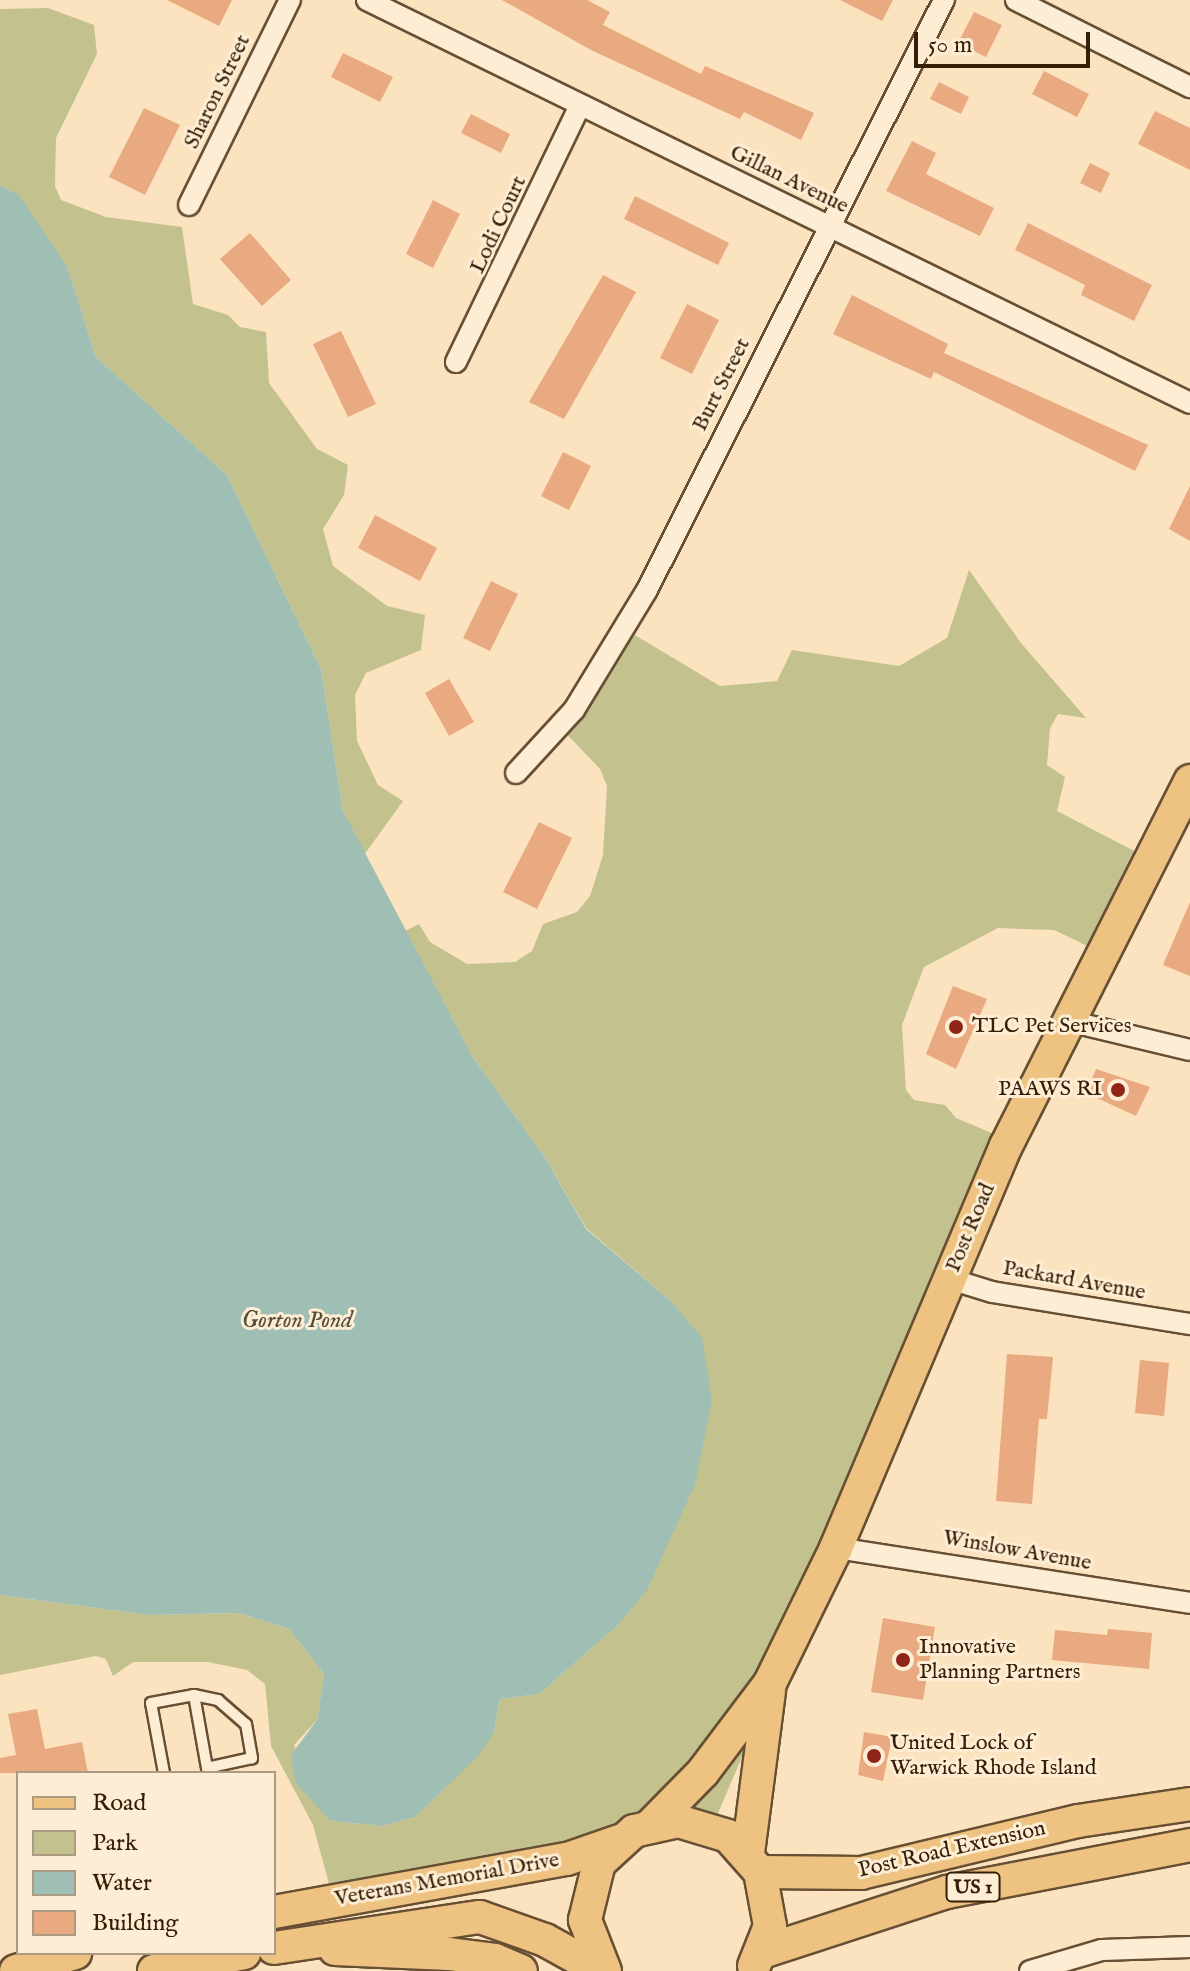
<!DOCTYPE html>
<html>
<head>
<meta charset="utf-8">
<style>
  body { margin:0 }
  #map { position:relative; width:1190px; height:1971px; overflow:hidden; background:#fce3bf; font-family:"IM FELL English",serif }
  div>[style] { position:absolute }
  .green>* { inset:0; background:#c3c28f }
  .water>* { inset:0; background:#9fbeb4 }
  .building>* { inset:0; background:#e9a981 }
  .roads { filter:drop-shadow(2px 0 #674f34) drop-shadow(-2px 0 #674f34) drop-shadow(0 2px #674f34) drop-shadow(0 -2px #674f34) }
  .service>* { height:10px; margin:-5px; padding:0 5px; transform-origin:5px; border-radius:5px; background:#fdedd5 }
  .minor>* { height:20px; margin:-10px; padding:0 10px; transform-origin:10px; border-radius:10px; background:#fdedd5 }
  .primary>* { height:32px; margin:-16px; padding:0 16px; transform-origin:16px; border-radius:16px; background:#eec280 }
  .dots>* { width:22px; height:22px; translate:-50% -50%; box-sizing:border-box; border:4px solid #fdedd5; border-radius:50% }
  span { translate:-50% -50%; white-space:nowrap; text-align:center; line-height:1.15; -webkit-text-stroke:6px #fdedd5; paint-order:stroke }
  .shield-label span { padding:2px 6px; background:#fdedd5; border:2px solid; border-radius:6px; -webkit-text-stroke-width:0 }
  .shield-label { font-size:20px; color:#351e05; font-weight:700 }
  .street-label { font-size:22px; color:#351e05 }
  .poi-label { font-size:22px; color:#351e05 }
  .left { translate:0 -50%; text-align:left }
  .right { translate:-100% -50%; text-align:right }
  .water-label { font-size:24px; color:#554e3a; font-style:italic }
  .legend { position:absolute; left:16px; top:1771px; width:260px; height:184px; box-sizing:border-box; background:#fdedd5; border:2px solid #ad9a82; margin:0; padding:10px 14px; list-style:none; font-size:24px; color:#351e05 }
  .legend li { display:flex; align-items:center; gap:16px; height:40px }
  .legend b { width:40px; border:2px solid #ad9a82 }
  .scale { position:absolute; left:914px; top:32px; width:176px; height:36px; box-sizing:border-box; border:4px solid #351e05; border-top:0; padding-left:10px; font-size:24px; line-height:28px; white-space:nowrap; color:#351e05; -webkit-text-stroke:6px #fdedd5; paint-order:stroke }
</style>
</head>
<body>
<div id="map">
  <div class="green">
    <i style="clip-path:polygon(48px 8px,94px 25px,97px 54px,56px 138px,55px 186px,61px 200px,106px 217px,182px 227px,193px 304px,228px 315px,240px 327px,266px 332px,269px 383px,317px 449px,348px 465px,344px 495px,323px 529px,333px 566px,387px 606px,425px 615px,421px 650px,366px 673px,355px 695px,357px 741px,378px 785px,403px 801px,364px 855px,343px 811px,321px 669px,227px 475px,96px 357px,67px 266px,19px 196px,0 186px,0 9px)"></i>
    <i style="clip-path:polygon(969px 570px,1021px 643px,1086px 718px,1058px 714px,1050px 728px,1047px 765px,1065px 777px,1057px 811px,1146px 857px,1102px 953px,1054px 930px,998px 928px,924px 967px,902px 1025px,906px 1090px,914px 1100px,945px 1105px,956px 1118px,1006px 1139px,713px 1825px,334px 1902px,313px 1825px,271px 1746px,265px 1684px,247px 1670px,208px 1662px,133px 1662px,113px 1676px,106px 1659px,96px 1656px,0 1675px,0 1595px,148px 1615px,239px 1613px,289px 1629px,324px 1674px,317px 1720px,294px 1745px,331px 1821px,382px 1826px,415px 1817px,494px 1732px,500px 1699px,539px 1694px,616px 1627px,671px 1301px,586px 1228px,544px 1156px,472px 1056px,405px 931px,419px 924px,430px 942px,467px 964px,515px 962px,532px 951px,543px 924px,577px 912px,590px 896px,603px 855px,607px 786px,600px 769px,560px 727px,628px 631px,720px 686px,777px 681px,792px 650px,899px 666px,947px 638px)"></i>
  </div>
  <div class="water">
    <i style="clip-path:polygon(0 186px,19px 195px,67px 266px,96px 357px,227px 475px,321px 669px,343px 811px,472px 1056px,544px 1156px,586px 1229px,671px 1301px,702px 1338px,712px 1400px,695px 1484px,647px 1590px,616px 1627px,539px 1694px,500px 1699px,494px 1732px,479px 1755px,415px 1817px,382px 1826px,331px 1821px,296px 1784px,291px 1755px,317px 1720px,324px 1674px,289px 1629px,239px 1613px,148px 1615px,0 1595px)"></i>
  </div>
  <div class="building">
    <i style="clip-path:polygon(167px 0,232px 0,219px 26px)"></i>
    <i style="clip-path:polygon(502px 0,587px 0,610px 12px,603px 25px,701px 74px,705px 66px,814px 113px,801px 140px,744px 112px,740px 119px,591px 50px)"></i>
    <i style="clip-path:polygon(840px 0,893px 0,882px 21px)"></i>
    <i style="clip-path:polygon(974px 12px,1002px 25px,986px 57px,958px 43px)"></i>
    <i style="clip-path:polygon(343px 53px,393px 77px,380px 102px,331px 77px)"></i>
    <i style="clip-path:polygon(1044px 71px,1089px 94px,1077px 117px,1032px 94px)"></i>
    <i style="clip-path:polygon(939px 82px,969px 97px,961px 114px,930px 99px)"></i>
    <i style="clip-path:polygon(144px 108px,180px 125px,145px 195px,109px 177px)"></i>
    <i style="clip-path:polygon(1155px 111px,1190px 128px,1190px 170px,1138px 144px)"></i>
    <i style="clip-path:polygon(471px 114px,510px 134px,501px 153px,461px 133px)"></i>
    <i style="clip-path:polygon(912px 141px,936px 153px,926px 174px,994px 208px,980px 236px,886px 191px)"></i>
    <i style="clip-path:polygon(1090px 163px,1110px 173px,1101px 193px,1080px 183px)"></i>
    <i style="clip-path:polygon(635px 196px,729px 243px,718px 265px,624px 219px)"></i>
    <i style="clip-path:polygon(433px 200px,460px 214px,433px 268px,406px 254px)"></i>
    <i style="clip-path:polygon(1028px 223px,1152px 285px,1134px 321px,1081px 295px,1085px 285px,1015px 250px)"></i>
    <i style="clip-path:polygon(250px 233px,291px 280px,262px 306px,220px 259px)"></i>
    <i style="clip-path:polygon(603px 275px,636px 292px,564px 419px,529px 402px)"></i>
    <i style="clip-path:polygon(852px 295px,948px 344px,944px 353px,1148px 445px,1135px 471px,934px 372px,931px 379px,833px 334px)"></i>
    <i style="clip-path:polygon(687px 304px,719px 320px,692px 374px,660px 358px)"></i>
    <i style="clip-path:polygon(341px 331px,376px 404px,348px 417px,313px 344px)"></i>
    <i style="clip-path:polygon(563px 452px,591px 466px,569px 510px,541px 496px)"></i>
    <i style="clip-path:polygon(1190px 486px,1190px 541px,1169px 529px)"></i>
    <i style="clip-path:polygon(375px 515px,437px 548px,420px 581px,358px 548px)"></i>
    <i style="clip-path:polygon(491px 581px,518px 594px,490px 651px,463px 638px)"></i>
    <i style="clip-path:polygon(449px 679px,474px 722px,449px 736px,425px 693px)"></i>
    <i style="clip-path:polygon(539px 822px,572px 838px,537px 909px,503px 892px)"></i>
    <i style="clip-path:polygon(1190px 902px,1190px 976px,1163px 965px)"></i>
    <i style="clip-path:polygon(953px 986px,987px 999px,956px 1069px,926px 1054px)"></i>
    <i style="clip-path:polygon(1096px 1069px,1150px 1087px,1136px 1116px,1086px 1093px)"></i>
    <i style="clip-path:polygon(1007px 1354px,1053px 1357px,1047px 1419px,1039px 1419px,1032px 1504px,996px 1501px)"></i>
    <i style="clip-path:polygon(1140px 1360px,1169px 1363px,1164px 1416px,1135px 1413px)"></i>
    <i style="clip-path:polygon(883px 1618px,935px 1627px,923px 1700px,871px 1692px)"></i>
    <i style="clip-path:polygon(1108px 1629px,1152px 1633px,1149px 1669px,1052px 1660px,1055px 1630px,1107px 1635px)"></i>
    <i style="clip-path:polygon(37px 1709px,45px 1749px,82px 1742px,88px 1773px,0 1773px,0 1758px,16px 1755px,8px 1714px)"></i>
    <i style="clip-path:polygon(864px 1732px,892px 1737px,883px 1781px,858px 1775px)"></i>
  </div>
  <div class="roads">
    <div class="service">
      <i style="left:194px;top:1695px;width:25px;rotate:12deg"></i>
      <i style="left:218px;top:1700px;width:37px;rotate:41deg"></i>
      <i style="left:246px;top:1724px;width:35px;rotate:80deg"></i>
      <i style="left:252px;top:1758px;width:46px;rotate:167.5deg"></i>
      <i style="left:164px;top:1773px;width:71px;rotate:-100.5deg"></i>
      <i style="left:151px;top:1703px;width:44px;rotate:-10.5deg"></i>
      <i style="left:194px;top:1695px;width:74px;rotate:79.9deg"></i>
      <i style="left:207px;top:1768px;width:8px;rotate:40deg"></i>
    </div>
    <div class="minor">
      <i style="left:367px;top:0;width:916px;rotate:26.09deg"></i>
      <i style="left:1016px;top:0;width:195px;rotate:26.6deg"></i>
      <i style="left:189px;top:205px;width:229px;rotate:-63.8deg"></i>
      <i style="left:456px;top:362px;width:285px;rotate:-64.2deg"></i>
      <i style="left:516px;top:773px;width:86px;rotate:-47.4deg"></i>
      <i style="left:574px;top:710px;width:140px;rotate:-58.7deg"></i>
      <i style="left:647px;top:590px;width:661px;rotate:-63.28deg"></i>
      <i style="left:1069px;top:1021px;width:124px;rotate:13.5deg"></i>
      <i style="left:950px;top:1279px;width:44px;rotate:17.2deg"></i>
      <i style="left:992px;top:1292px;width:201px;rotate:9.2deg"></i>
      <i style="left:836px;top:1548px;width:358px;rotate:8.8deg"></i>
      <i style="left:1030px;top:1971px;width:75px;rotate:-16.3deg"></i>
      <i style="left:1102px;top:1950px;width:88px;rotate:-2deg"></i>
    </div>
    <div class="primary">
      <i style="left:651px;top:1825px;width:74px;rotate:-45.5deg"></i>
      <i style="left:703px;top:1772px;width:111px;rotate:-53deg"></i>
      <i style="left:770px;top:1683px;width:150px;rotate:-63.9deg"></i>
      <i style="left:836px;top:1548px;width:436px;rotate:-67.1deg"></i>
      <i style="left:1006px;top:1146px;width:409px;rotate:-63.2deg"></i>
      <i style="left:748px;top:1853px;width:163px;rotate:-82.6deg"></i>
      <i style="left:760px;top:1872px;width:101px;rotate:0.6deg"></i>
      <i style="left:861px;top:1873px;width:223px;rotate:-13.5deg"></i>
      <i style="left:1078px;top:1821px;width:113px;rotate:-8.6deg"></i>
      <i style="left:274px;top:1912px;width:298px;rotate:-10.3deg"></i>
      <i style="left:567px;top:1859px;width:55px;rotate:-19.1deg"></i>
      <i style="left:274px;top:1948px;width:208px;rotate:-8.6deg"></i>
      <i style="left:480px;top:1917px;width:69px;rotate:19.5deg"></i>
      <i style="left:545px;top:1940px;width:64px;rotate:29deg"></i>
      <i style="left:335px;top:1949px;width:114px;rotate:2.5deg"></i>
      <i style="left:449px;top:1954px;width:46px;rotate:7.4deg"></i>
      <i style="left:495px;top:1960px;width:28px;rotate:23deg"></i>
      <i style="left:762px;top:1952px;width:194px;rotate:-18deg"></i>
      <i style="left:947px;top:1892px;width:248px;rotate:-10.9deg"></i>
      <i style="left:16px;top:1971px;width:62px;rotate:-17deg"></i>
      <i style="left:154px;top:1971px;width:92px;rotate:-11.3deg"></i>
      <i style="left:605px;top:1971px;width:55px;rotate:-111.4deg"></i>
      <i style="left:585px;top:1920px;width:59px;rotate:-76.2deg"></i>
      <i style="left:599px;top:1863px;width:47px;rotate:-42.4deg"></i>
      <i style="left:634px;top:1831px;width:45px;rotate:-12.8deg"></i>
      <i style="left:678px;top:1821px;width:52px;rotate:16.7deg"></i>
      <i style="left:728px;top:1836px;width:48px;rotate:48.4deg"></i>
      <i style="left:760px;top:1872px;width:55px;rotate:79.5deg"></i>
      <i style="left:770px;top:1926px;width:43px;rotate:111.8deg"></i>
    </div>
  </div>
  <div class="dots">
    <i style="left:956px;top:1027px;background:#8f2418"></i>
    <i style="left:1118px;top:1090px;background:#8f2418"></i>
    <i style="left:903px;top:1660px;background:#8f2418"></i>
    <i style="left:874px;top:1756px;background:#8f2418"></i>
  </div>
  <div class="shield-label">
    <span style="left:973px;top:1887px">US 1</span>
  </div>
  <div class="street-label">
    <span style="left:218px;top:92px;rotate:-64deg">Sharon Street</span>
    <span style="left:789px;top:180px;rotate:26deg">Gillan Avenue</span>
    <span style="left:499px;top:225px;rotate:-65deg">Lodi Court</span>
    <span style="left:722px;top:385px;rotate:-63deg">Burt Street</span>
    <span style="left:971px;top:1228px;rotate:-67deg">Post Road</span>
    <span style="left:1074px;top:1281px;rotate:10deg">Packard Avenue</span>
    <span style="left:1017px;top:1551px;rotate:10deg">Winslow Avenue</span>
    <span style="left:952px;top:1850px;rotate:-13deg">Post Road Extension</span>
    <span style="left:447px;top:1880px;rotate:-10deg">Veterans Memorial Drive</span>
  </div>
  <div class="poi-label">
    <span class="left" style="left:972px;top:1027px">TLC Pet Services</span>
    <span class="right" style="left:1102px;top:1090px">PAAWS RI</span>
    <span class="left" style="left:919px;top:1660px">Innovative<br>Planning Partners</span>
    <span class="left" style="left:890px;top:1756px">United Lock of<br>Warwick Rhode Island</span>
  </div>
  <div class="water-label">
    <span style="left:297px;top:1321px">Gorton Pond</span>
  </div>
  <ul class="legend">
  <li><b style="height:10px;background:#eec280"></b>Road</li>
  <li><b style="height:22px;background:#c3c28f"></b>Park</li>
  <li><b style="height:22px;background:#9fbeb4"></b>Water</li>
  <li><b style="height:22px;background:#e9a981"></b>Building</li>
  </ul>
  <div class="scale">50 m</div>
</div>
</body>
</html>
